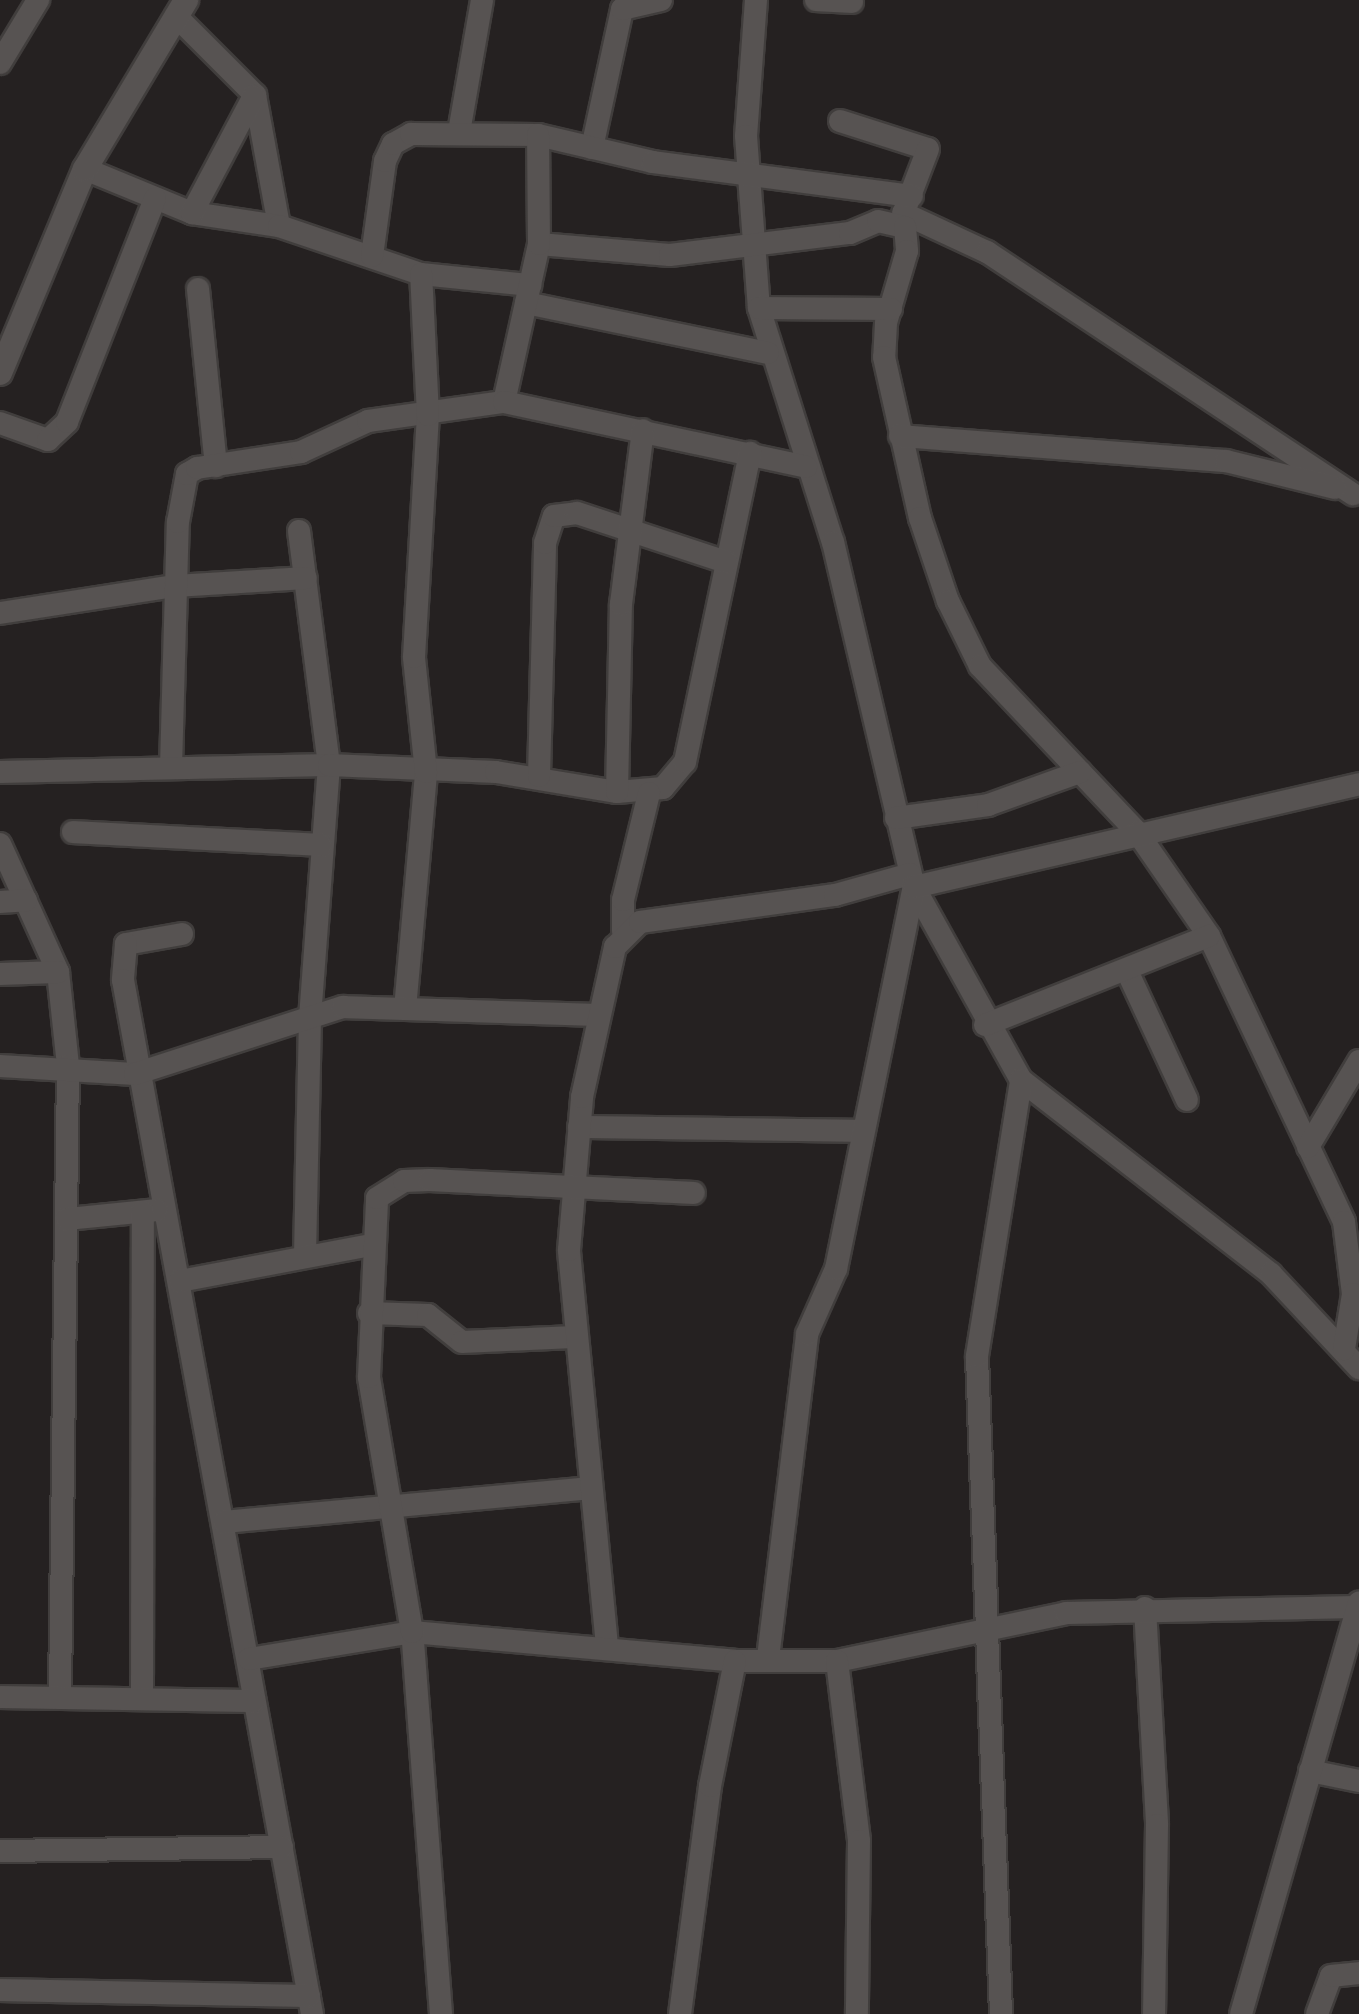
<!DOCTYPE html>
<html>
<head>
<meta charset="utf-8">
<style>
  body { margin:0 }
  #map { position:relative; width:1359px; height:2014px; overflow:hidden; background:#252121; font-family:Rubik,sans-serif }
  div>[style] { position:absolute }
  .roads { filter:drop-shadow(2px 0 #413e3d) drop-shadow(-2px 0 #413e3d) drop-shadow(0 2px #413e3d) drop-shadow(0 -2px #413e3d) }
  .minor>* { height:22px; margin:-11px; padding:0 11px; transform-origin:11px; border-radius:11px; background:#575352 }
  .tertiary>* { height:24px; margin:-12px; padding:0 12px; transform-origin:12px; border-radius:12px; background:#575352 }
  span { translate:-50% -50%; white-space:nowrap; text-align:center; line-height:1.15; -webkit-text-stroke:8px #1c1817; paint-order:stroke }
</style>
</head>
<body>
<div id="map">
  <div class="roads">
    <div class="minor">
      <i style="left:756px;top:0;width:136px;rotate:94.2deg"></i>
      <i style="left:746px;top:136px;width:172px;rotate:85.7deg"></i>
      <i style="left:759px;top:308px;width:245px;rotate:72.5deg"></i>
      <i style="left:833px;top:542px;width:354px;rotate:76.8deg"></i>
      <i style="left:914px;top:887px;width:221px;rotate:61deg"></i>
      <i style="left:1021px;top:1080px;width:316px;rotate:37.8deg"></i>
      <i style="left:1271px;top:1274px;width:129px;rotate:46.9deg"></i>
      <i style="left:816px;top:0;width:36px;rotate:3deg"></i>
      <i style="left:176px;top:16px;width:112px;rotate:45deg"></i>
      <i style="left:255px;top:95px;width:133px;rotate:79.6deg"></i>
      <i style="left:0;top:63px;width:74px;rotate:-58.9deg"></i>
      <i style="left:840px;top:121px;width:92px;rotate:17.7deg"></i>
      <i style="left:928px;top:149px;width:64px;rotate:111deg"></i>
      <i style="left:459px;top:132px;width:134px;rotate:-80.1deg"></i>
      <i style="left:592px;top:148px;width:142px;rotate:-77.8deg"></i>
      <i style="left:622px;top:9px;width:40px;rotate:-13deg"></i>
      <i style="left:85px;top:169px;width:116px;rotate:22.4deg"></i>
      <i style="left:192px;top:213px;width:88px;rotate:8.5deg"></i>
      <i style="left:279px;top:226px;width:150px;rotate:18.7deg"></i>
      <i style="left:421px;top:274px;width:110px;rotate:5.8deg"></i>
      <i style="left:192px;top:213px;width:132px;rotate:-62.1deg"></i>
      <i style="left:903px;top:213px;width:93px;rotate:24.9deg"></i>
      <i style="left:987px;top:252px;width:439px;rotate:33.5deg"></i>
      <i style="left:539px;top:244px;width:131px;rotate:4.8deg"></i>
      <i style="left:670px;top:255px;width:181px;rotate:-7deg"></i>
      <i style="left:850px;top:233px;width:30px;rotate:-23deg"></i>
      <i style="left:878px;top:221px;width:28px;rotate:13deg"></i>
      <i style="left:905px;top:227px;width:24px;rotate:85deg"></i>
      <i style="left:907px;top:251px;width:75px;rotate:106.3deg"></i>
      <i style="left:886px;top:323px;width:34px;rotate:93deg"></i>
      <i style="left:884px;top:357px;width:165px;rotate:77.4deg"></i>
      <i style="left:920px;top:518px;width:88px;rotate:71.4deg"></i>
      <i style="left:948px;top:601px;width:72px;rotate:63.8deg"></i>
      <i style="left:980px;top:666px;width:228px;rotate:46.6deg"></i>
      <i style="left:1137px;top:832px;width:126px;rotate:55.3deg"></i>
      <i style="left:1209px;top:936px;width:316px;rotate:64.7deg"></i>
      <i style="left:1344px;top:1222px;width:73px;rotate:82.9deg"></i>
      <i style="left:1353px;top:1294px;width:56px;rotate:99.3deg"></i>
      <i style="left:372px;top:256px;width:96px;rotate:-82.2deg"></i>
      <i style="left:385px;top:161px;width:19px;rotate:-65deg"></i>
      <i style="left:393px;top:144px;width:21px;rotate:-29deg"></i>
      <i style="left:411px;top:134px;width:127px;rotate:0.5deg"></i>
      <i style="left:538px;top:135px;width:118px;rotate:13.2deg"></i>
      <i style="left:653px;top:162px;width:261px;rotate:7.5deg"></i>
      <i style="left:198px;top:289px;width:178px;rotate:84.2deg"></i>
      <i style="left:526px;top:303px;width:247px;rotate:11.7deg"></i>
      <i style="left:759px;top:308px;width:132px;rotate:0.4deg"></i>
      <i style="left:504px;top:402px;width:162px;rotate:-77.5deg"></i>
      <i style="left:539px;top:244px;width:109px;rotate:-90.5deg"></i>
      <i style="left:0;top:423px;width:51px;rotate:19.5deg"></i>
      <i style="left:48px;top:440px;width:26px;rotate:-43deg"></i>
      <i style="left:67px;top:422px;width:240px;rotate:-68.5deg"></i>
      <i style="left:900px;top:436px;width:327px;rotate:4.4deg"></i>
      <i style="left:1226px;top:461px;width:112px;rotate:13.9deg"></i>
      <i style="left:299px;top:531px;width:236px;rotate:82.7deg"></i>
      <i style="left:329px;top:765px;width:253px;rotate:94.3deg"></i>
      <i style="left:310px;top:1017px;width:236px;rotate:91.2deg"></i>
      <i style="left:0;top:613px;width:177px;rotate:-8.8deg"></i>
      <i style="left:175px;top:586px;width:131px;rotate:-3.5deg"></i>
      <i style="left:171px;top:767px;width:245px;rotate:-88.4deg"></i>
      <i style="left:178px;top:522px;width:49px;rotate:-79.4deg"></i>
      <i style="left:187px;top:474px;width:12px;rotate:-31deg"></i>
      <i style="left:197px;top:468px;width:105px;rotate:-8.7deg"></i>
      <i style="left:301px;top:452px;width:74px;rotate:-24.8deg"></i>
      <i style="left:368px;top:421px;width:137px;rotate:-8deg"></i>
      <i style="left:504px;top:402px;width:309px;rotate:12.1deg"></i>
      <i style="left:0;top:772px;width:329px;rotate:-1.2deg"></i>
      <i style="left:329px;top:765px;width:167px;rotate:2.4deg"></i>
      <i style="left:496px;top:772px;width:123px;rotate:9.4deg"></i>
      <i style="left:617px;top:792px;width:46px;rotate:-5deg"></i>
      <i style="left:663px;top:788px;width:34px;rotate:-50deg"></i>
      <i style="left:685px;top:762px;width:316px;rotate:-78.1deg"></i>
      <i style="left:539px;top:776px;width:233px;rotate:-88.5deg"></i>
      <i style="left:545px;top:543px;width:28px;rotate:-72deg"></i>
      <i style="left:554px;top:516px;width:23px;rotate:-7deg"></i>
      <i style="left:577px;top:513px;width:157px;rotate:18.2deg"></i>
      <i style="left:617px;top:792px;width:188px;rotate:-88.8deg"></i>
      <i style="left:621px;top:604px;width:175px;rotate:-82.8deg"></i>
      <i style="left:896px;top:818px;width:93px;rotate:-8deg"></i>
      <i style="left:988px;top:805px;width:98px;rotate:-19.7deg"></i>
      <i style="left:73px;top:832px;width:248px;rotate:3deg"></i>
      <i style="left:0;top:844px;width:141px;rotate:65.6deg"></i>
      <i style="left:58px;top:972px;width:95px;rotate:83.9deg"></i>
      <i style="left:68px;top:1066px;width:628px;rotate:90.73deg"></i>
      <i style="left:0;top:902px;width:26px;rotate:-4deg"></i>
      <i style="left:623px;top:931px;width:31px;rotate:-90deg"></i>
      <i style="left:623px;top:900px;width:110px;rotate:-76.3deg"></i>
      <i style="left:182px;top:934px;width:57px;rotate:169.9deg"></i>
      <i style="left:126px;top:944px;width:36px;rotate:95deg"></i>
      <i style="left:123px;top:980px;width:1051px;rotate:79.64deg"></i>
      <i style="left:1128px;top:973px;width:140px;rotate:65.1deg"></i>
      <i style="left:0;top:974px;width:58px;rotate:-2deg"></i>
      <i style="left:405px;top:1009px;width:238px;rotate:-84.9deg"></i>
      <i style="left:426px;top:772px;width:116px;rotate:-96deg"></i>
      <i style="left:414px;top:657px;width:242px;rotate:-86.7deg"></i>
      <i style="left:428px;top:415px;width:141px;rotate:-92.8deg"></i>
      <i style="left:985px;top:1025px;width:241px;rotate:-21.7deg"></i>
      <i style="left:0;top:1066px;width:135px;rotate:3.4deg"></i>
      <i style="left:135px;top:1074px;width:219px;rotate:-17.9deg"></i>
      <i style="left:343px;top:1007px;width:252px;rotate:1.8deg"></i>
      <i style="left:579px;top:1127px;width:280px;rotate:0.8deg"></i>
      <i style="left:1308px;top:1147px;width:100px;rotate:-59.3deg"></i>
      <i style="left:67px;top:1219px;width:90px;rotate:-5.7deg"></i>
      <i style="left:180px;top:1281px;width:194px;rotate:-10.7deg"></i>
      <i style="left:369px;top:1313px;width:59px;rotate:1.9deg"></i>
      <i style="left:428px;top:1315px;width:43px;rotate:38.5deg"></i>
      <i style="left:462px;top:1342px;width:112px;rotate:-2.6deg"></i>
      <i style="left:224px;top:1522px;width:366px;rotate:-5.3deg"></i>
      <i style="left:1145px;top:1608px;width:217px;rotate:86.8deg"></i>
      <i style="left:1157px;top:1825px;width:189px;rotate:90.9deg"></i>
      <i style="left:607px;top:1646px;width:398px;rotate:-95.5deg"></i>
      <i style="left:569px;top:1250px;width:154px;rotate:-85.1deg"></i>
      <i style="left:582px;top:1097px;width:154px;rotate:-77.6deg"></i>
      <i style="left:615px;top:947px;width:35px;rotate:-45deg"></i>
      <i style="left:640px;top:922px;width:197px;rotate:-7.9deg"></i>
      <i style="left:835px;top:895px;width:78px;rotate:-15.6deg"></i>
      <i style="left:768px;top:1658px;width:326px;rotate:-83.1deg"></i>
      <i style="left:807px;top:1334px;width:71px;rotate:-66deg"></i>
      <i style="left:836px;top:1269px;width:390px;rotate:-78.5deg"></i>
      <i style="left:914px;top:887px;width:457px;rotate:-13deg"></i>
      <i style="left:249px;top:1659px;width:165px;rotate:-9.4deg"></i>
      <i style="left:412px;top:1632px;width:324px;rotate:5.1deg"></i>
      <i style="left:735px;top:1661px;width:102px"></i>
      <i style="left:837px;top:1661px;width:234px;rotate:-11.8deg"></i>
      <i style="left:1066px;top:1613px;width:292px;rotate:-1.2deg"></i>
      <i style="left:837px;top:1661px;width:181px;rotate:83deg"></i>
      <i style="left:859px;top:1841px;width:173px;rotate:90.7deg"></i>
      <i style="left:142px;top:1696px;width:484px;rotate:-89.9deg"></i>
      <i style="left:0;top:1697px;width:254px;rotate:0.9deg"></i>
      <i style="left:1310px;top:1771px;width:50px;rotate:11.5deg"></i>
      <i style="left:0;top:1851px;width:282px;rotate:-0.8deg"></i>
      <i style="left:0;top:1990px;width:309px;rotate:1.1deg"></i>
      <i style="left:441px;top:2014px;width:383px;rotate:-94.3deg"></i>
      <i style="left:412px;top:1632px;width:259px;rotate:-99.6deg"></i>
      <i style="left:369px;top:1377px;width:179px;rotate:-87.4deg"></i>
      <i style="left:377px;top:1198px;width:32px;rotate:-32deg"></i>
      <i style="left:404px;top:1181px;width:26px;rotate:-2deg"></i>
      <i style="left:430px;top:1180px;width:264px;rotate:2.8deg"></i>
      <i style="left:680px;top:2014px;width:230px;rotate:-82.5deg"></i>
      <i style="left:710px;top:1786px;width:127px;rotate:-78.7deg"></i>
      <i style="left:1001px;top:2014px;width:658px;rotate:-92.09deg"></i>
      <i style="left:977px;top:1356px;width:279px;rotate:-80.9deg"></i>
      <i style="left:1241px;top:2014px;width:428px;rotate:-74deg"></i>
      <i style="left:1317px;top:2014px;width:40px;rotate:-69.8deg"></i>
      <i style="left:1331px;top:1976px;width:28px;rotate:-6deg"></i>
    </div>
    <div class="tertiary">
      <i style="left:0;top:373px;width:221px;rotate:-67.4deg"></i>
      <i style="left:85px;top:169px;width:197px;rotate:-59.1deg"></i>
    </div>
  </div>
</div>
</body>
</html>
